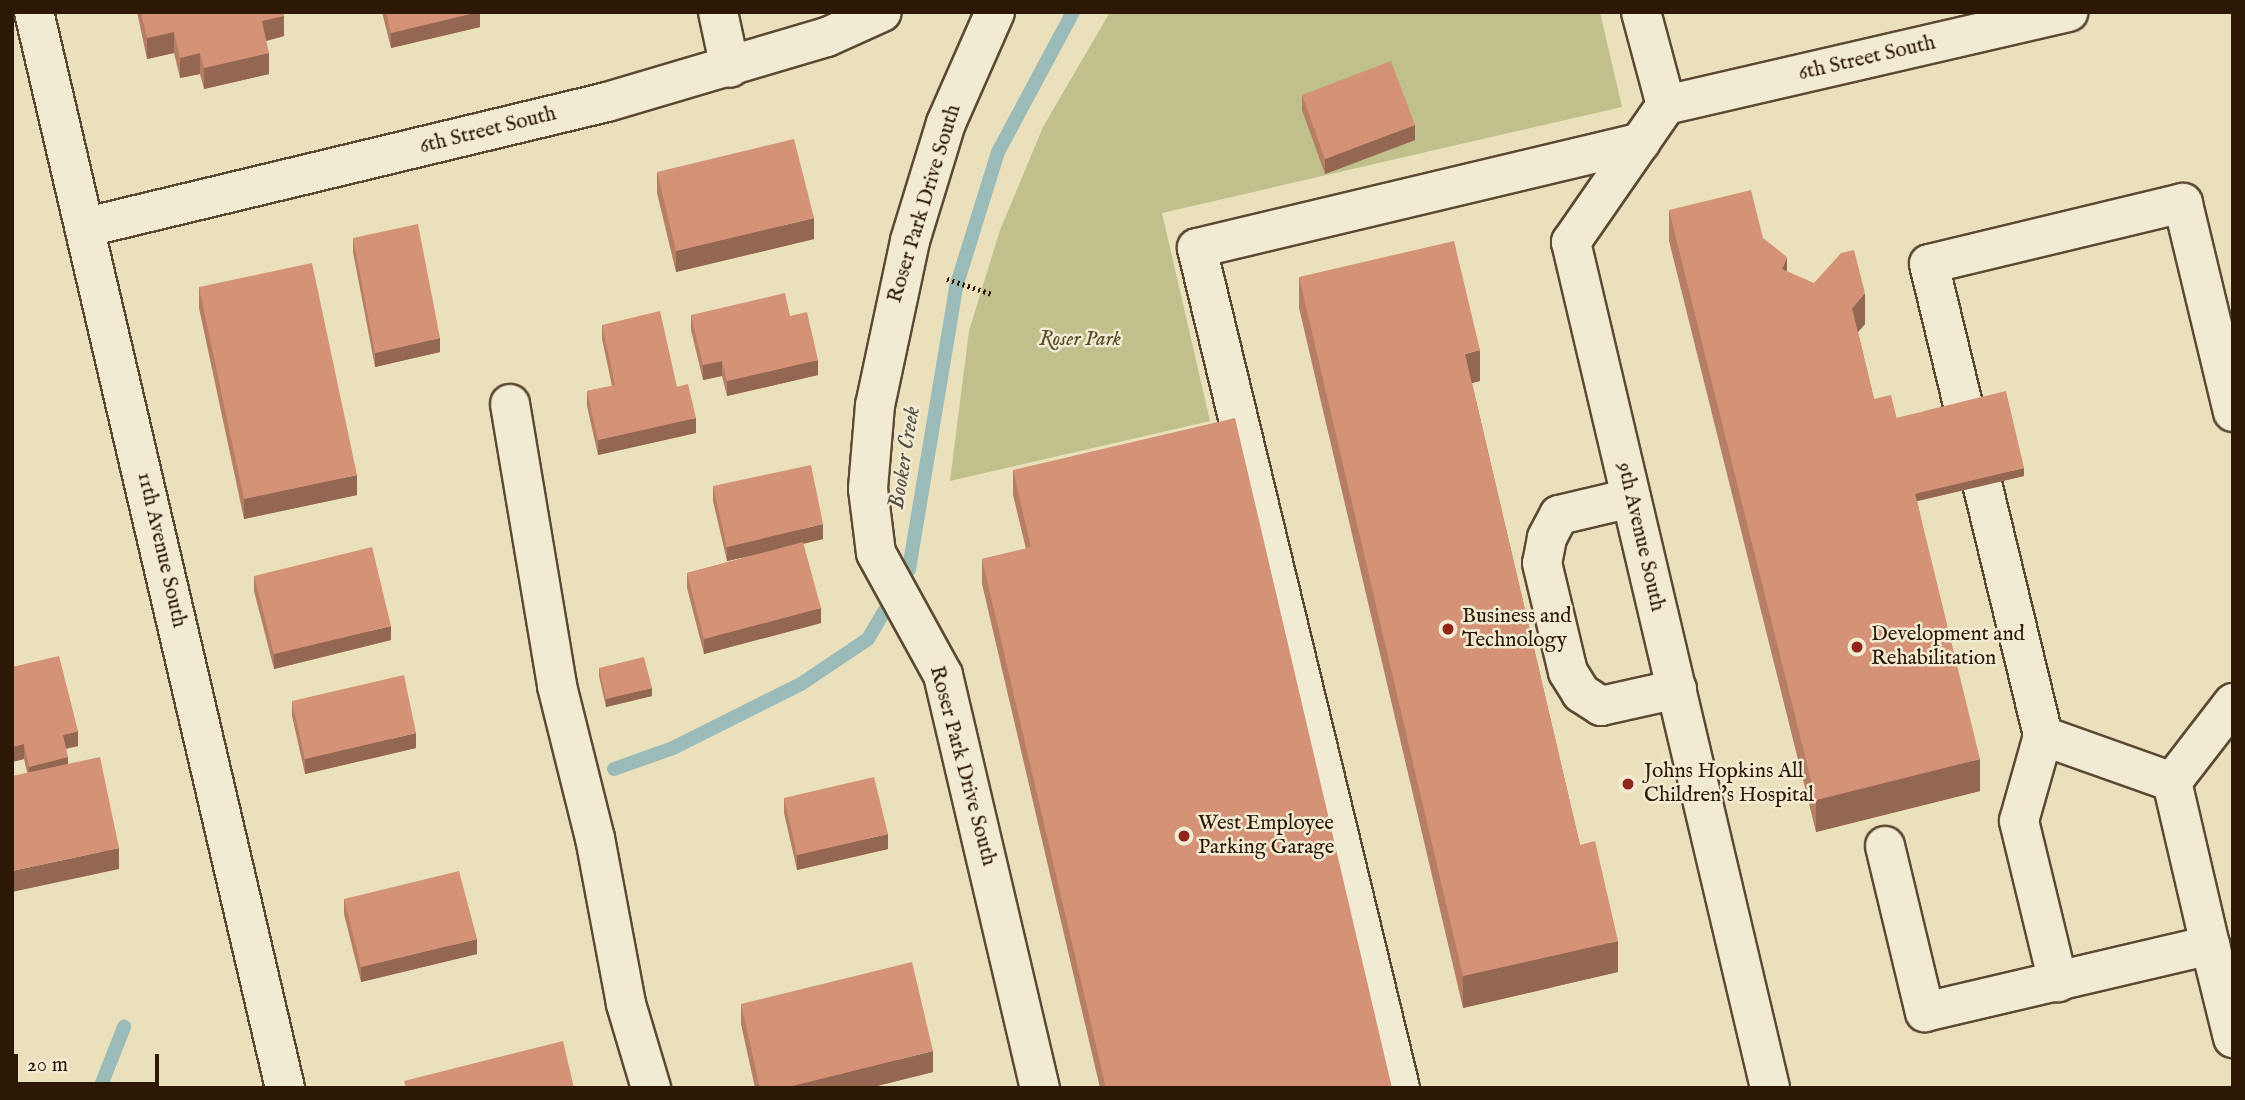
<!DOCTYPE html>
<html>
<head>
<meta charset="utf-8">
<style>
  body { margin:0 }
  #map { position:relative; width:2245px; height:1100px; overflow:hidden; background:#ebe0bc; font-family:"IM FELL English",serif }
  div>[style] { position:absolute }
  .green>* { inset:0; background:#bfc08c }
  .stream>* { height:14px; margin:-7px; padding:0 7px; transform-origin:7px; border-radius:7px; background:#9bbbb8 }
  .path>* { height:4.5px; margin-top:-2.25px; transform-origin:0; background:repeating-linear-gradient(90deg,#2d1705 0 2px,transparent 0 5.5px) }
  .roads { filter:drop-shadow(2px 0 #5c4933) drop-shadow(-2px 0 #5c4933) drop-shadow(0 2px #5c4933) drop-shadow(0 -2px #5c4933) }
  .minor>* { height:38px; margin:-19px; padding:0 19px; transform-origin:19px; border-radius:19px; background:#f2ebd3 }
  .wall>* { inset:0; background:#b67e65 }
  .shaded-wall>* { inset:0; background:#946753 }
  .building>* { inset:0; background:#d49376 }
  .dots>* { width:19px; height:19px; translate:-50% -50%; box-sizing:border-box; border:4px solid #f2ebd3; border-radius:50% }
  span { translate:-50% -50%; white-space:nowrap; text-align:center; line-height:1.15; -webkit-text-stroke:5px #f2ebd3; paint-order:stroke }
  .street-label { font-size:21px; color:#2d1705 }
  .park-label { font-size:21px; color:#594a2e; font-style:italic }
  .poi-label { font-size:21px; color:#2d1705 }
  .left { translate:0 -50%; text-align:left }
  .water-label { font-size:23px; color:#545044; font-style:italic }
  .frame { position:absolute; inset:0; border:14px solid #2d1705; pointer-events:none }
  .scale { position:absolute; left:14px; top:1054px; width:145px; height:32px; box-sizing:border-box; border:4px solid #2d1705; border-top:0; padding-left:9px; font-size:21px; line-height:24px; white-space:nowrap; color:#2d1705; -webkit-text-stroke:5px #f2ebd3; paint-order:stroke }
</style>
</head>
<body>
<div id="map">
  <div class="green">
    <i style="clip-path:polygon(1110px 12px,1600px 12px,1622px 107px,1162px 213px,1210px 421px,950px 481px,969px 331px,1000px 230px,1043px 127px)"></i>
  </div>
  <div class="stream">
    <i style="left:614px;top:769px;width:63px;rotate:-19.6deg"></i>
    <i style="left:673px;top:748px;width:143px;rotate:-26.6deg"></i>
    <i style="left:801px;top:684px;width:81px;rotate:-33.9deg"></i>
    <i style="left:868px;top:639px;width:81px;rotate:-59.6deg"></i>
    <i style="left:909px;top:569px;width:286px;rotate:-80.5deg"></i>
    <i style="left:956px;top:287px;width:141px;rotate:-72.7deg"></i>
    <i style="left:998px;top:152px;width:159px;rotate:-61.8deg"></i>
    <i style="left:100px;top:1088px;width:66px;rotate:-68.5deg"></i>
  </div>
  <div class="path">
    <i style="left:947px;top:279px;width:47px;rotate:18.4deg"></i>
  </div>
  <div class="roads">
    <div class="minor">
      <i style="left:34px;top:12px;width:1105px;rotate:76.87deg"></i>
      <i style="left:718px;top:12px;width:57px;rotate:77.9deg"></i>
      <i style="left:995px;top:12px;width:121px;rotate:113.8deg"></i>
      <i style="left:946px;top:123px;width:123px;rotate:107deg"></i>
      <i style="left:910px;top:241px;width:168px;rotate:102deg"></i>
      <i style="left:875px;top:405px;width:84px;rotate:94.8deg"></i>
      <i style="left:868px;top:489px;width:64px;rotate:82.9deg"></i>
      <i style="left:876px;top:553px;width:139px;rotate:61.2deg"></i>
      <i style="left:943px;top:675px;width:424px;rotate:76.8deg"></i>
      <i style="left:1641px;top:12px;width:96px;rotate:75deg"></i>
      <i style="left:1666px;top:105px;width:167px;rotate:124.7deg"></i>
      <i style="left:1571px;top:242px;width:869px;rotate:76.76deg"></i>
      <i style="left:1666px;top:105px;width:413px;rotate:-13deg"></i>
      <i style="left:87px;top:227px;width:535px;rotate:-13.52deg"></i>
      <i style="left:607px;top:102px;width:229px;rotate:-16.5deg"></i>
      <i style="left:827px;top:37px;width:60px;rotate:-24.4deg"></i>
      <i style="left:510px;top:404px;width:286px;rotate:80.5deg"></i>
      <i style="left:557px;top:686px;width:157px;rotate:76deg"></i>
      <i style="left:595px;top:838px;width:169px;rotate:79.4deg"></i>
      <i style="left:626px;top:1004px;width:88px;rotate:73.4deg"></i>
      <i style="left:2233px;top:412px;width:215px;rotate:-103.5deg"></i>
      <i style="left:2183px;top:203px;width:261px;rotate:166.5deg"></i>
      <i style="left:1929px;top:264px;width:486px;rotate:76.4deg"></i>
      <i style="left:2043px;top:736px;width:137px;rotate:19.6deg"></i>
      <i style="left:2172px;top:782px;width:100px;rotate:-52.3deg"></i>
      <i style="left:1631px;top:498px;width:74px;rotate:166.7deg"></i>
      <i style="left:1559px;top:515px;width:26px;rotate:118deg"></i>
      <i style="left:1547px;top:538px;width:25px;rotate:101deg"></i>
      <i style="left:1542px;top:563px;width:112px;rotate:76.6deg"></i>
      <i style="left:1568px;top:672px;width:25px;rotate:58deg"></i>
      <i style="left:1581px;top:693px;width:24px;rotate:33deg"></i>
      <i style="left:1601px;top:706px;width:78px;rotate:-12.6deg"></i>
      <i style="left:2043px;top:736px;width:88px;rotate:105.8deg"></i>
      <i style="left:2019px;top:821px;width:166px;rotate:76.4deg"></i>
      <i style="left:1885px;top:846px;width:171px;rotate:76.5deg"></i>
      <i style="left:1925px;top:1012px;width:293px;rotate:-13.2deg"></i>
      <i style="left:2210px;top:945px;width:167px;rotate:-103.1deg"></i>
      <i style="left:2210px;top:945px;width:96px;rotate:76.1deg"></i>
      <i style="left:1400px;top:1088px;width:864px;rotate:-103.59deg"></i>
      <i style="left:1197px;top:248px;width:456px;rotate:-13.4deg"></i>
    </div>
  </div>
  <div class="wall">
    <i style="clip-path:polygon(137px 12px,284px 12px,284px 36px,266px 41px,269px 74px,204px 89px,200px 74px,180px 78px,174px 53px,147px 59px)"></i>
    <i style="clip-path:polygon(382px 12px,480px 12px,480px 27px,391px 48px)"></i>
    <i style="clip-path:polygon(1302px 95px,1415px 140px,1325px 174px,1302px 110px)"></i>
    <i style="clip-path:polygon(657px 172px,814px 239px,676px 272px,657px 193px)"></i>
    <i style="clip-path:polygon(1669px 210px,1763px 238px,1787px 272px,1865px 324px,1858px 332px,1874px 399px,1896px 418px,2024px 476px,1917px 501px,1980px 791px,1816px 832px,1669px 241px)"></i>
    <i style="clip-path:polygon(353px 238px,440px 352px,375px 367px,353px 252px)"></i>
    <i style="clip-path:polygon(1299px 277px,1480px 381px,1472px 383px,1580px 845px,1618px 972px,1463px 1008px,1299px 308px)"></i>
    <i style="clip-path:polygon(199px 287px,357px 495px,244px 519px,199px 308px)"></i>
    <i style="clip-path:polygon(691px 315px,790px 316px,818px 375px,727px 396px,722px 376px,703px 380px,691px 330px)"></i>
    <i style="clip-path:polygon(602px 325px,677px 387px,696px 433px,598px 455px,587px 406px,587px 391px,612px 386px,602px 339px)"></i>
    <i style="clip-path:polygon(1013px 470px,1392px 1088px,1100px 1088px,982px 584px,982px 559px,1026px 549px,1013px 495px)"></i>
    <i style="clip-path:polygon(713px 486px,823px 539px,803px 544px,821px 623px,704px 654px,687px 588px,687px 573px,755px 555px,727px 561px,713px 501px)"></i>
    <i style="clip-path:polygon(254px 576px,391px 640px,274px 669px,254px 591px)"></i>
    <i style="clip-path:polygon(12px 667px,78px 746px,66px 749px,68px 764px,119px 869px,27px 772px,24px 759px,12px 762px)"></i>
    <i style="clip-path:polygon(599px 668px,652px 696px,606px 707px,599px 676px)"></i>
    <i style="clip-path:polygon(292px 701px,416px 748px,305px 774px,292px 716px)"></i>
    <i style="clip-path:polygon(784px 798px,888px 849px,797px 870px,784px 813px)"></i>
    <i style="clip-path:polygon(344px 899px,477px 954px,361px 982px,344px 914px)"></i>
    <i style="clip-path:polygon(741px 1004px,933px 1072px,869px 1088px,755px 1088px,741px 1024px)"></i>
  </div>
  <div class="shaded-wall">
    <i style="clip-path:polygon(480px 12px,480px 27px,391px 48px,391px 33px)"></i>
    <i style="clip-path:polygon(284px 16px,284px 36px,262px 42px,262px 21px)"></i>
    <i style="clip-path:polygon(174px 32px,174px 53px,147px 59px,147px 38px)"></i>
    <i style="clip-path:polygon(200px 53px,200px 74px,180px 78px,180px 58px)"></i>
    <i style="clip-path:polygon(269px 53px,269px 74px,204px 89px,204px 68px)"></i>
    <i style="clip-path:polygon(1415px 125px,1415px 140px,1325px 174px,1325px 159px)"></i>
    <i style="clip-path:polygon(814px 218px,814px 239px,676px 272px,676px 251px)"></i>
    <i style="clip-path:polygon(1787px 257px,1787px 288px,1782px 269px)"></i>
    <i style="clip-path:polygon(1865px 293px,1865px 324px,1852px 339px,1852px 308px)"></i>
    <i style="clip-path:polygon(440px 338px,440px 352px,375px 367px,375px 353px)"></i>
    <i style="clip-path:polygon(1480px 350px,1480px 381px,1465px 385px,1465px 354px)"></i>
    <i style="clip-path:polygon(818px 360px,818px 375px,727px 396px,727px 381px)"></i>
    <i style="clip-path:polygon(722px 361px,722px 376px,703px 380px,703px 365px)"></i>
    <i style="clip-path:polygon(696px 418px,696px 433px,598px 455px,598px 440px)"></i>
    <i style="clip-path:polygon(2024px 468px,2024px 476px,1909px 503px,1909px 495px)"></i>
    <i style="clip-path:polygon(357px 475px,357px 495px,244px 519px,244px 499px)"></i>
    <i style="clip-path:polygon(823px 524px,823px 539px,727px 561px,727px 547px)"></i>
    <i style="clip-path:polygon(821px 608px,821px 623px,704px 654px,704px 639px)"></i>
    <i style="clip-path:polygon(391px 626px,391px 640px,274px 669px,274px 654px)"></i>
    <i style="clip-path:polygon(652px 688px,652px 696px,606px 707px,606px 699px)"></i>
    <i style="clip-path:polygon(78px 731px,78px 746px,63px 749px,63px 735px)"></i>
    <i style="clip-path:polygon(416px 733px,416px 748px,305px 774px,305px 759px)"></i>
    <i style="clip-path:polygon(24px 744px,24px 759px,12px 762px,12px 747px)"></i>
    <i style="clip-path:polygon(68px 757px,68px 772px,29px 781px,29px 767px)"></i>
    <i style="clip-path:polygon(1980px 759px,1980px 791px,1816px 832px,1816px 800px)"></i>
    <i style="clip-path:polygon(888px 834px,888px 849px,797px 870px,797px 855px)"></i>
    <i style="clip-path:polygon(119px 848px,119px 869px,12px 892px,12px 871px)"></i>
    <i style="clip-path:polygon(477px 939px,477px 954px,361px 982px,361px 967px)"></i>
    <i style="clip-path:polygon(1618px 941px,1618px 972px,1463px 1008px,1463px 976px)"></i>
    <i style="clip-path:polygon(933px 1051px,933px 1072px,869px 1088px,784px 1088px)"></i>
  </div>
  <div class="building">
    <i style="clip-path:polygon(141px 12px,284px 12px,284px 16px,262px 21px,269px 53px,204px 68px,200px 53px,180px 58px,174px 32px,147px 38px)"></i>
    <i style="clip-path:polygon(386px 12px,478px 12px,391px 33px)"></i>
    <i style="clip-path:polygon(1391px 61px,1415px 125px,1325px 159px,1302px 95px)"></i>
    <i style="clip-path:polygon(794px 139px,814px 218px,676px 251px,657px 172px)"></i>
    <i style="clip-path:polygon(1751px 190px,1763px 238px,1787px 257px,1782px 269px,1814px 283px,1841px 253px,1854px 250px,1865px 293px,1852px 308px,1874px 399px,1891px 395px,1980px 759px,1816px 800px,1669px 210px)"></i>
    <i style="clip-path:polygon(418px 224px,440px 338px,375px 353px,353px 238px)"></i>
    <i style="clip-path:polygon(1454px 241px,1480px 350px,1465px 354px,1580px 845px,1595px 841px,1618px 941px,1463px 976px,1299px 277px)"></i>
    <i style="clip-path:polygon(312px 263px,357px 475px,244px 499px,199px 287px)"></i>
    <i style="clip-path:polygon(785px 293px,790px 316px,807px 312px,818px 360px,727px 381px,722px 361px,703px 365px,691px 315px)"></i>
    <i style="clip-path:polygon(660px 311px,677px 387px,688px 384px,696px 418px,598px 440px,587px 391px,615px 385px,602px 325px)"></i>
    <i style="clip-path:polygon(2006px 391px,2024px 468px,1915px 494px,1896px 418px)"></i>
    <i style="clip-path:polygon(1235px 418px,1392px 1088px,1106px 1088px,982px 559px,1031px 547px,1013px 470px)"></i>
    <i style="clip-path:polygon(811px 465px,823px 524px,727px 547px,713px 486px)"></i>
    <i style="clip-path:polygon(803px 542px,821px 608px,704px 639px,687px 573px)"></i>
    <i style="clip-path:polygon(372px 547px,391px 626px,274px 654px,254px 576px)"></i>
    <i style="clip-path:polygon(59px 656px,78px 731px,63px 735px,68px 757px,29px 767px,24px 744px,12px 747px,12px 667px)"></i>
    <i style="clip-path:polygon(644px 657px,652px 688px,606px 699px,599px 668px)"></i>
    <i style="clip-path:polygon(404px 675px,416px 733px,305px 759px,292px 701px)"></i>
    <i style="clip-path:polygon(100px 757px,119px 848px,12px 871px,12px 776px)"></i>
    <i style="clip-path:polygon(874px 777px,888px 834px,797px 855px,784px 798px)"></i>
    <i style="clip-path:polygon(459px 871px,477px 939px,361px 967px,344px 899px)"></i>
    <i style="clip-path:polygon(912px 962px,933px 1051px,784px 1088px,760px 1088px,741px 1004px)"></i>
    <i style="clip-path:polygon(563px 1041px,574px 1088px,406px 1088px,404px 1081px)"></i>
  </div>
  <div class="dots">
    <i style="left:1448px;top:629px;background:#8f2418"></i>
    <i style="left:1857px;top:647px;background:#8f2418"></i>
    <i style="left:1628px;top:784px;background:#8f2418"></i>
    <i style="left:1184px;top:836px;background:#8f2418"></i>
  </div>
  <div class="street-label">
    <span style="left:1867px;top:59px;rotate:-13deg">6th Street South</span>
    <span style="left:488px;top:131px;rotate:-14deg">6th Street South</span>
    <span style="left:925px;top:204px;rotate:-73deg">Roser Park Drive South</span>
    <span style="left:1640px;top:537px;rotate:77deg">9th Avenue South</span>
    <span style="left:161px;top:550px;rotate:77deg">11th Avenue South</span>
    <span style="left:962px;top:766px;rotate:75deg">Roser Park Drive South</span>
  </div>
  <div class="park-label">
    <span style="left:1080px;top:340px">Roser Park</span>
  </div>
  <div class="poi-label">
    <span class="left" style="left:1462px;top:629px">Business and<br>Technology</span>
    <span class="left" style="left:1871px;top:647px">Development and<br>Rehabilitation</span>
    <span class="left" style="left:1644px;top:784px">Johns Hopkins All<br>Children's Hospital</span>
    <span class="left" style="left:1198px;top:836px">West Employee<br>Parking Garage</span>
  </div>
  <div class="water-label">
    <span style="left:905px;top:458px;rotate:-81deg">Booker Creek</span>
  </div>
  <div class="frame"></div>
  <div class="scale">20 m</div>
</div>
</body>
</html>
